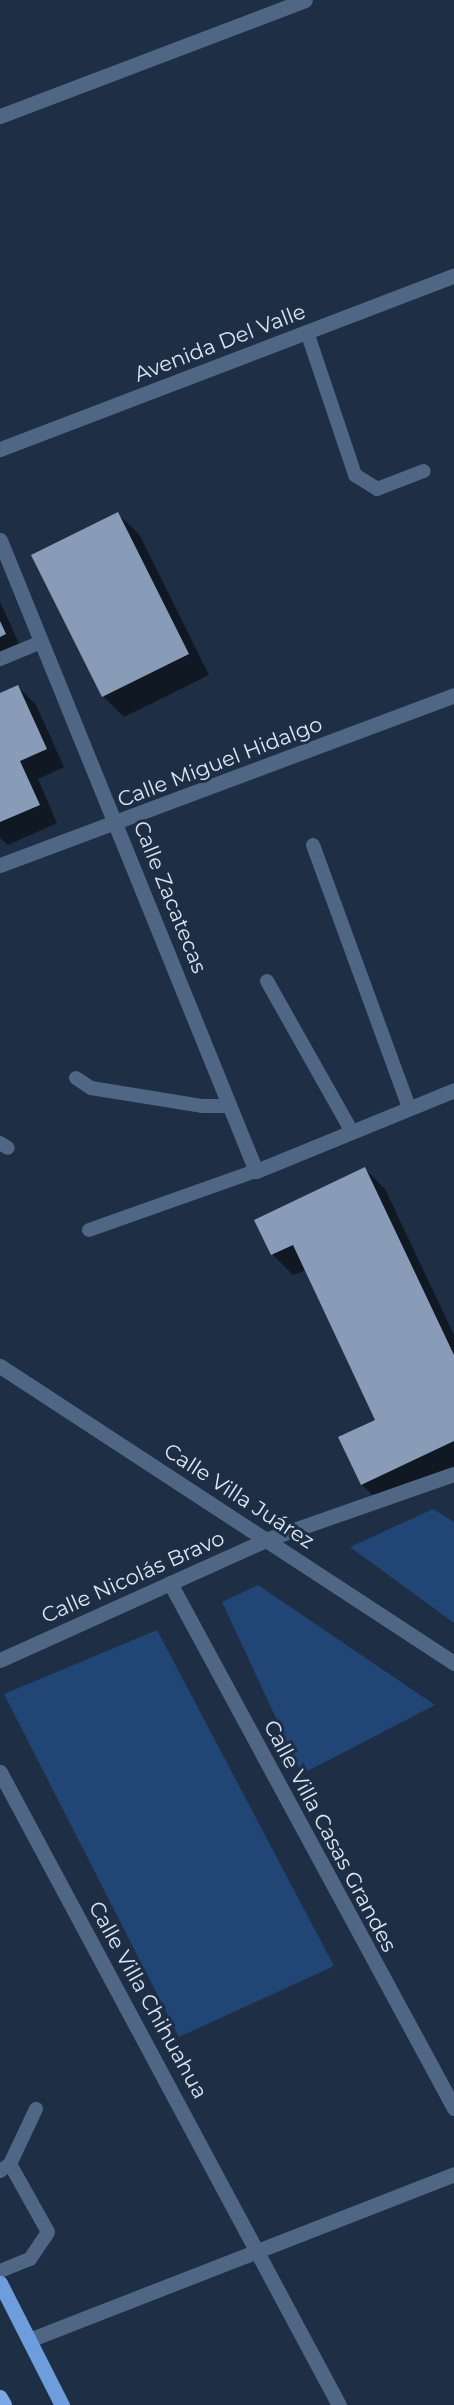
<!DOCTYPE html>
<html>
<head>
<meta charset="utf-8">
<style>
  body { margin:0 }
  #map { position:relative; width:454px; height:2405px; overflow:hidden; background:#1e2e44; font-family:Montserrat,sans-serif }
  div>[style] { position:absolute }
  .green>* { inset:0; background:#214574 }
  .shadow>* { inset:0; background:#0007 }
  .building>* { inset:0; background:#899cb7 }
  .service>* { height:14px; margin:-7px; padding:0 7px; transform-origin:7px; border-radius:7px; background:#4f6685 }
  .minor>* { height:15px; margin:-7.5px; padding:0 7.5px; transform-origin:7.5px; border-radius:7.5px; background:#4f6685 }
  .tertiary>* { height:15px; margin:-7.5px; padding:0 7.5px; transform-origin:7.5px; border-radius:7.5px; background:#4f6685 }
  .primary>* { height:15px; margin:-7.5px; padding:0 7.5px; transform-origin:7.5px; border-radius:7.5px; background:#6e9dde }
  .trunk>* { height:16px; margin:-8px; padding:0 8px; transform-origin:8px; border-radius:8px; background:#7aa8e8 }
  span { translate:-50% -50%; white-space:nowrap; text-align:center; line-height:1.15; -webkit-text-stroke:6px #1e2e44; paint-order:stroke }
  .street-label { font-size:21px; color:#dce7f5 }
</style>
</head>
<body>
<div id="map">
  <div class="green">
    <i style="clip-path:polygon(433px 1509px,454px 1522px,454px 1623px,350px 1547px)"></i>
    <i style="clip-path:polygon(258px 1585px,435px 1705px,302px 1774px,222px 1602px)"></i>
    <i style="clip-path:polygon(157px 1630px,334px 1966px,179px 2037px,4px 1694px)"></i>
  </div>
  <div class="shadow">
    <i style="clip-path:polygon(118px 514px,139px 534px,209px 675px,124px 717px,103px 696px)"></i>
    <i style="clip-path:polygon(0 602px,23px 652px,0 663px)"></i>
    <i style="clip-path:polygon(18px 687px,36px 705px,64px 767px,38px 779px,57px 823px,8px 845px,0 838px,0 695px)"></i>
    <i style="clip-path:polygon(364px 1168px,385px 1189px,454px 1335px,454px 1471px,383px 1505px,362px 1485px,377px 1420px,306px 1270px,293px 1275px,272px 1254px)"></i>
  </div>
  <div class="building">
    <i style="clip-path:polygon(118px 512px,189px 654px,102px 697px,31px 555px)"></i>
    <i style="clip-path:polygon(0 621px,6px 634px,0 637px)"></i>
    <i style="clip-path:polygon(18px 685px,47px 749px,20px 761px,40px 805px,0 822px,0 693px)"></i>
    <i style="clip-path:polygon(365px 1167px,454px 1355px,454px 1441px,361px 1485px,338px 1437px,375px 1420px,293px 1245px,271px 1255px,254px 1220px)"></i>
  </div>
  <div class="service">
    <i style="left:307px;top:332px;width:151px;rotate:71.4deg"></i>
    <i style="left:355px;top:475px;width:26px;rotate:32deg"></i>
    <i style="left:377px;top:489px;width:50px;rotate:-21deg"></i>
    <i style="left:0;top:659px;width:44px;rotate:-22.5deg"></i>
    <i style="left:313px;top:845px;width:279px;rotate:69.9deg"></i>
    <i style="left:267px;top:981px;width:171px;rotate:60.6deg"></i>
    <i style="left:76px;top:1078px;width:18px;rotate:34deg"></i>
    <i style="left:91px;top:1088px;width:112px;rotate:9.2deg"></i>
    <i style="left:202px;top:1106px;width:28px"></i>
    <i style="left:0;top:1143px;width:9px;rotate:32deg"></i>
    <i style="left:89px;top:1230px;width:177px;rotate:-19.5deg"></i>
    <i style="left:0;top:2171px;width:12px;rotate:-35deg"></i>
    <i style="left:10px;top:2164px;width:61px;rotate:-64.7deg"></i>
    <i style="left:0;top:2271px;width:32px;rotate:-22deg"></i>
    <i style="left:30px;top:2259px;width:32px;rotate:-56deg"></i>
    <i style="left:48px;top:2232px;width:78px;rotate:-119.2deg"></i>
  </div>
  <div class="minor">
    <i style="left:0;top:116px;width:326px;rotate:-20.8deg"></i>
    <i style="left:0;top:449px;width:486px;rotate:-20.9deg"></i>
    <i style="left:0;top:540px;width:681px;rotate:67.92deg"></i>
    <i style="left:256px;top:1171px;width:214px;rotate:-22.2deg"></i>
    <i style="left:0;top:1366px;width:543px;rotate:33.19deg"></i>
    <i style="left:170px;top:1583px;width:597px;rotate:61.59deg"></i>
    <i style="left:0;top:1660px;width:294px;rotate:-24.3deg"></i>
    <i style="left:268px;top:1539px;width:197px;rotate:-19.3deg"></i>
    <i style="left:0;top:1772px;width:718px;rotate:61.83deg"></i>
    <i style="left:29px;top:2340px;width:456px;rotate:-21.3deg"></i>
  </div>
  <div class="tertiary">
    <i style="left:0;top:865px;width:485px;rotate:-20.5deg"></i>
  </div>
  <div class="primary">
    <i style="left:0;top:2283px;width:137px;rotate:63.1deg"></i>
  </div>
  <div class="trunk">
    <i style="left:0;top:2398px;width:8px;rotate:60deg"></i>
  </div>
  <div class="street-label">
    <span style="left:220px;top:343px;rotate:-21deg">Avenida Del Valle</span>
    <span style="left:220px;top:762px;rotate:-21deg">Calle Miguel Hidalgo</span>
    <span style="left:170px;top:897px;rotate:68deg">Calle Zacatecas</span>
    <span style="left:239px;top:1496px;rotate:33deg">Calle Villa Juárez</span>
    <span style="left:133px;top:1577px;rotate:-24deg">Calle Nicolás Bravo</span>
    <span style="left:330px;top:1836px;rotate:62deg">Calle Villa Casas Grandes</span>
    <span style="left:148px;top:2000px;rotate:61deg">Calle Villa Chihuahua</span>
  </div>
</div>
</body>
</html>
